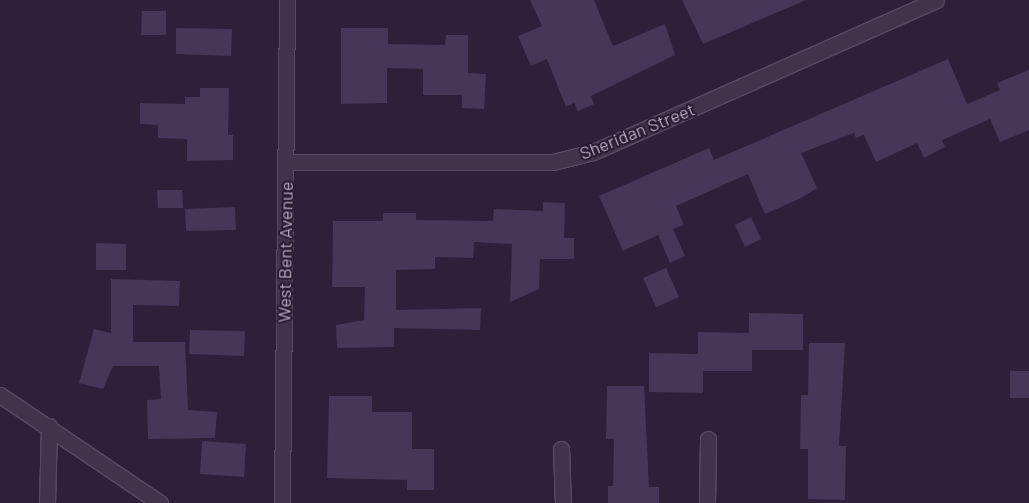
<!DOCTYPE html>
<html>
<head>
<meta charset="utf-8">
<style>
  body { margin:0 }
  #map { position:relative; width:1029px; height:503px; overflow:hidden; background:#2c203b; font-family:Barlow,sans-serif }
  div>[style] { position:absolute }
  .building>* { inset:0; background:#463657 }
  .roads { filter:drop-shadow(1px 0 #574b63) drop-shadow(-1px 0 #574b63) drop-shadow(0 1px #574b63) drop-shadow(0 -1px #574b63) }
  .minor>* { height:15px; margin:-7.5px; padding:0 7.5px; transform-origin:7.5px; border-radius:7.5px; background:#3f344b }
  span { translate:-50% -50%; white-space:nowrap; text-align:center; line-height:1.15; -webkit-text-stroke:4px #241930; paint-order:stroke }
  .street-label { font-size:18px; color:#bbaec7 }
</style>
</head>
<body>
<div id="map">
  <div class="building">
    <i style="clip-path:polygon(530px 0,594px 0,613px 46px,665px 24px,675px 55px,591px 96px,594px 104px,578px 111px,574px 103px,566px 107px,547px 59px,531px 66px,518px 36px,542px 26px)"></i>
    <i style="clip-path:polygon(682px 0,806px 0,703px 44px)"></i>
    <i style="clip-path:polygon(142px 11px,166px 11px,166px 35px,141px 35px)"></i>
    <i style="clip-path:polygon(176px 28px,232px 29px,231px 56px,176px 54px)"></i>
    <i style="clip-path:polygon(341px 28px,388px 28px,388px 44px,445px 45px,446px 35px,468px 35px,468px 73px,486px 74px,484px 109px,462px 108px,462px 95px,423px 95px,423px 69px,387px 68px,387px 103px,341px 104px)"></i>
    <i style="clip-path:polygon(948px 59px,967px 104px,1000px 90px,997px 83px,1029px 70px,1029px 130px,1000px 142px,990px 119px,942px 140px,945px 147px,924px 158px,917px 143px,876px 162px,864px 135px,856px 138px,854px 133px,801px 153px,817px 188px,799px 199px,765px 214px,748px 174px,676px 206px,684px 225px,673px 229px,685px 256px,670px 263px,658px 235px,623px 251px,599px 196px,709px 148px,714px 160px)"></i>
    <i style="clip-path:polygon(200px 88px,229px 88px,228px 135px,233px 135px,233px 160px,187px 161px,187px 139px,158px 138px,158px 125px,140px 124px,140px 103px,185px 104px,185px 97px,200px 97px)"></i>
    <i style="clip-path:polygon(157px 190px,182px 190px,183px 208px,158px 208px)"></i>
    <i style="clip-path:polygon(543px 202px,565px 203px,564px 238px,574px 238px,574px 259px,540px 259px,539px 289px,510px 302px,512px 244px,474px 242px,473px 258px,435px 257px,435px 269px,396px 270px,396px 310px,481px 308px,480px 330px,394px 328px,394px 347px,337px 348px,336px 325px,364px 320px,365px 287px,332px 287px,333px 221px,383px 221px,383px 213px,416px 213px,416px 220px,493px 221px,494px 209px,543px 211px)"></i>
    <i style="clip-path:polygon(235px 207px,236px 230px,186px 231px,185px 209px)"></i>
    <i style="clip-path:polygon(751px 217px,761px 239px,745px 247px,735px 225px)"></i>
    <i style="clip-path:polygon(96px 243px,126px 244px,126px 270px,96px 270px)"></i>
    <i style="clip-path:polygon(666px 268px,679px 297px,656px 307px,643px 278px)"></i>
    <i style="clip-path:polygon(111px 279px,180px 281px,179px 306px,133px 305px,133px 342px,185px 342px,188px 410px,217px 412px,215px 438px,148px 439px,147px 400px,161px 399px,159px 366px,113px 366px,103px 389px,79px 383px,94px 329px,111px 333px)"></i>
    <i style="clip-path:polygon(749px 313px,803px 314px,803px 350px,752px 350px,752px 371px,703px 371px,703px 393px,649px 392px,649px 353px,698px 354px,698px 332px,749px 333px)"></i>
    <i style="clip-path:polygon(190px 330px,245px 331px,244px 356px,189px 354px)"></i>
    <i style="clip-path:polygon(809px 343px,845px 343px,839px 446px,846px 446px,845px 500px,808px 499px,808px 449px,800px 449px,801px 395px,808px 395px)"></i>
    <i style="clip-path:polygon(1010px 371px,1029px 371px,1029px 398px,1010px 398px)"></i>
    <i style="clip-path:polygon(607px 386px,644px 386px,649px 487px,659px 487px,659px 503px,608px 503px,608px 486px,613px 486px,614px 439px,606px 439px)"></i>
    <i style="clip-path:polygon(329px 396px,372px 396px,372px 412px,412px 412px,412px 449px,434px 449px,434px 490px,407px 490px,407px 480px,327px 478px)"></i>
    <i style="clip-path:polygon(202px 441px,246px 444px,244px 477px,200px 474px)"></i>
  </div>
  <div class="roads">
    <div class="minor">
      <i style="left:286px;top:162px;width:267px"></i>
      <i style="left:553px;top:162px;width:41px;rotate:-14deg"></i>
      <i style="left:593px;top:152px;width:375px;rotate:-23.9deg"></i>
      <i style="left:0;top:395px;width:193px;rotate:34deg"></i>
      <i style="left:561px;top:449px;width:54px;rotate:87.9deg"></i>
      <i style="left:47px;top:503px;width:77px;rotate:-88.5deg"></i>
      <i style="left:282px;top:503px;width:503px;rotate:-89.43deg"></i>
      <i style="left:707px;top:503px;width:64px;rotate:-89.1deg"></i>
    </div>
  </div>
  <div class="street-label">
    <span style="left:637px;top:131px;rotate:-22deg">Sheridan Street</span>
    <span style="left:285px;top:252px;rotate:-89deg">West Bent Avenue</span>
  </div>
</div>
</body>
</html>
